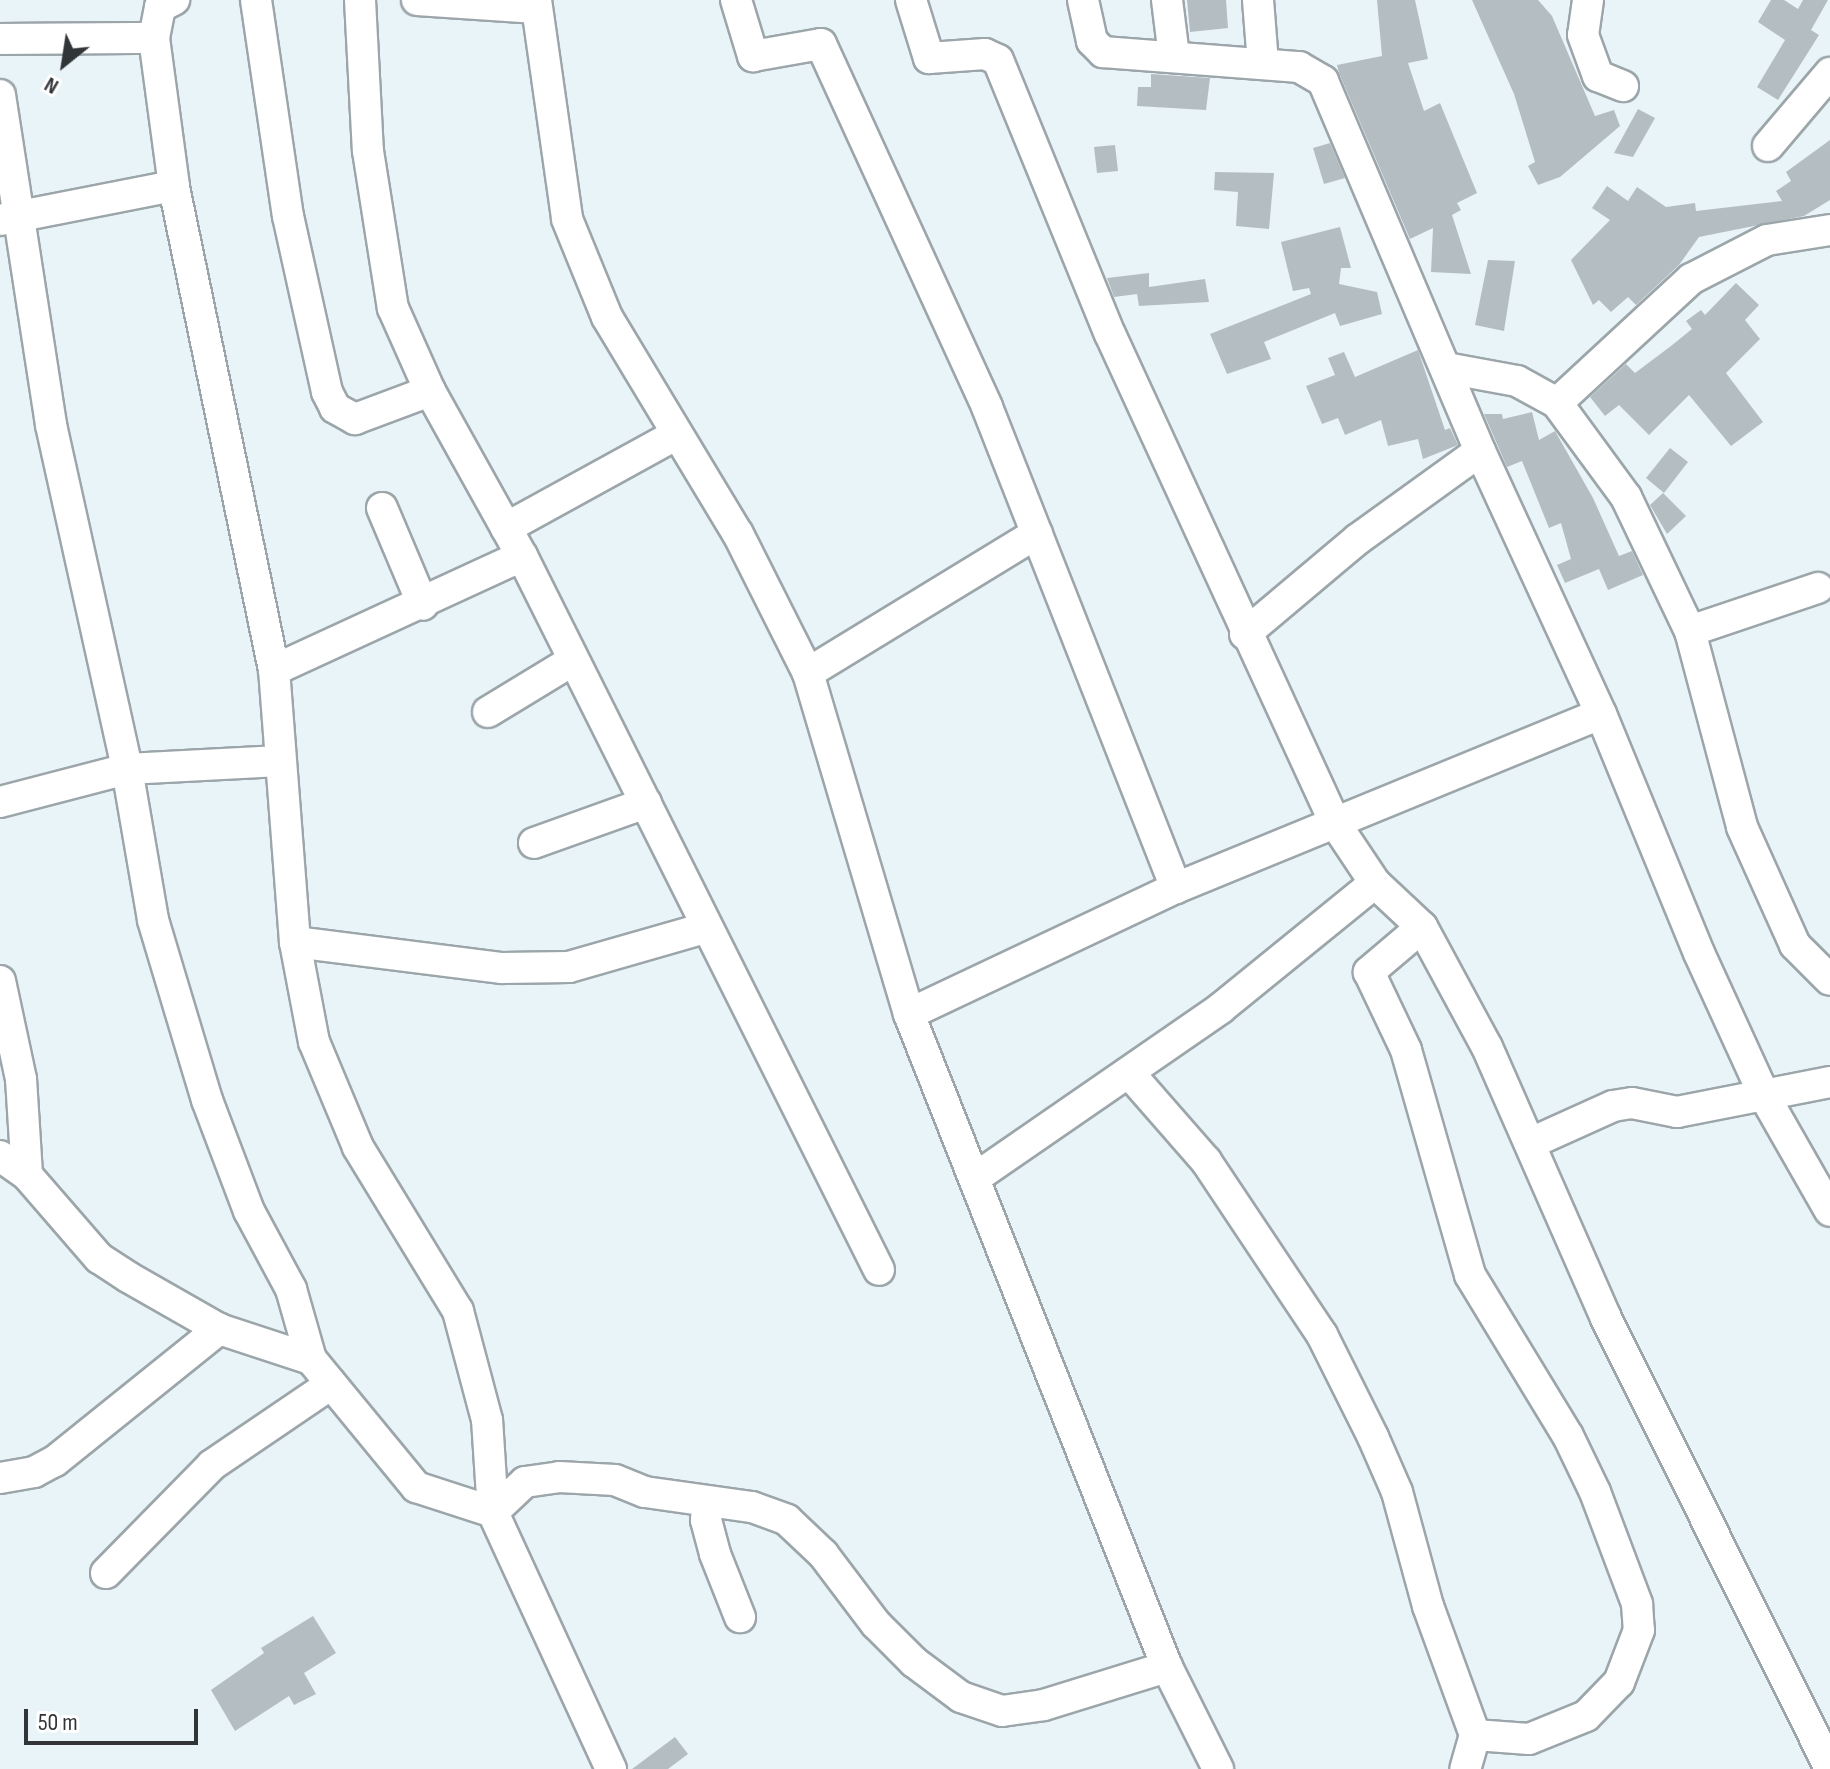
<!DOCTYPE html>
<html>
<head>
<meta charset="utf-8">
<style>
  body { margin:0 }
  #map { position:relative; width:1830px; height:1769px; overflow:hidden; background:#e9f4f8; font-family:"Sofia Sans Condensed",sans-serif }
  div>[style] { position:absolute }
  .building>* { inset:0; background:#b4bec2 }
  .roads { filter:drop-shadow(2px 0 #9ca6aa) drop-shadow(-2px 0 #9ca6aa) drop-shadow(0 2px #9ca6aa) drop-shadow(0 -2px #9ca6aa) }
  .minor>* { height:30px; margin:-15px; padding:0 15px; transform-origin:15px; border-radius:15px; background:#fff }
  span { translate:-50% -50%; white-space:nowrap; text-align:center; line-height:1.15; -webkit-text-stroke:6px #fff; paint-order:stroke }
  .north { position:absolute; left:24px; top:24px; width:80px; height:80px; -webkit-text-stroke:6px #fff; paint-order:stroke; rotate:210deg; font-size:22px; font-weight:700; line-height:32px; text-align:center; color:#313537 }
  .north::after { content:''; display:block; margin:auto; width:28px; height:36px; background:#313537; clip-path:polygon(50% 0,100% 100%,50% 72%,0 100%) }
  .scale { position:absolute; left:24px; top:1709px; width:174px; height:36px; box-sizing:border-box; border:4px solid #313537; border-top:0; padding-left:10px; font-size:24px; line-height:28px; white-space:nowrap; color:#313537; -webkit-text-stroke:6px #fff; paint-order:stroke }
</style>
</head>
<body>
<div id="map">
  <div class="building">
    <i style="clip-path:polygon(1187px 0,1226px 0,1228px 28px,1190px 32px)"></i>
    <i style="clip-path:polygon(1377px 0,1415px 0,1428px 59px,1408px 63px,1424px 111px,1440px 103px,1477px 193px,1457px 203px,1461px 210px,1452px 215px,1471px 274px,1431px 272px,1433px 228px,1410px 239px,1339px 73px,1337px 65px,1382px 56px)"></i>
    <i style="clip-path:polygon(1472px 0,1538px 0,1552px 16px,1595px 116px,1614px 110px,1620px 126px,1560px 177px,1538px 185px,1528px 166px,1535px 162px,1514px 94px)"></i>
    <i style="clip-path:polygon(1771px 0,1784px 0,1798px 9px,1803px 0,1828px 0,1811px 30px,1819px 35px,1778px 100px,1757px 87px,1785px 40px,1758px 22px)"></i>
    <i style="clip-path:polygon(1151px 74px,1210px 78px,1206px 110px,1137px 106px,1138px 87px,1151px 87px)"></i>
    <i style="clip-path:polygon(1638px 109px,1655px 118px,1633px 157px,1614px 153px)"></i>
    <i style="clip-path:polygon(1830px 140px,1830px 200px,1804px 216px,1699px 237px,1679px 265px,1636px 305px,1628px 297px,1611px 312px,1599px 300px,1593px 305px,1571px 260px,1610px 220px,1592px 208px,1607px 186px,1628px 201px,1637px 187px,1666px 207px,1695px 203px,1696px 211px,1782px 201px,1776px 191px,1791px 181px,1786px 172px)"></i>
    <i style="clip-path:polygon(1330px 143px,1345px 178px,1324px 184px,1313px 148px)"></i>
    <i style="clip-path:polygon(1115px 145px,1118px 171px,1097px 173px,1094px 147px)"></i>
    <i style="clip-path:polygon(1215px 172px,1274px 173px,1269px 229px,1236px 226px,1238px 192px,1214px 190px)"></i>
    <i style="clip-path:polygon(1340px 227px,1351px 268px,1341px 268px,1339px 284px,1377px 292px,1382px 314px,1340px 326px,1335px 313px,1264px 342px,1271px 359px,1227px 374px,1210px 334px,1311px 294px,1309px 288px,1293px 291px,1281px 242px)"></i>
    <i style="clip-path:polygon(1488px 260px,1515px 261px,1504px 331px,1475px 325px)"></i>
    <i style="clip-path:polygon(1149px 273px,1149px 287px,1205px 279px,1209px 302px,1139px 306px,1137px 294px,1114px 297px,1107px 278px)"></i>
    <i style="clip-path:polygon(1736px 283px,1759px 305px,1745px 320px,1760px 339px,1726px 373px,1763px 422px,1731px 446px,1689px 395px,1649px 435px,1619px 405px,1605px 416px,1590px 397px,1626px 364px,1635px 373px,1671px 346px,1692px 329px,1686px 321px,1701px 310px,1705px 315px)"></i>
    <i style="clip-path:polygon(1418px 350px,1445px 430px,1450px 428px,1458px 445px,1423px 459px,1418px 439px,1388px 446px,1381px 420px,1345px 435px,1338px 418px,1322px 424px,1306px 386px,1335px 375px,1328px 358px,1344px 352px,1355px 377px)"></i>
    <i style="clip-path:polygon(1532px 412px,1539px 440px,1555px 431px,1593px 498px,1619px 556px,1632px 551px,1643px 575px,1608px 590px,1599px 569px,1565px 583px,1557px 565px,1571px 559px,1561px 523px,1549px 528px,1522px 461px,1507px 467px,1484px 414px,1502px 414px,1503px 419px)"></i>
    <i style="clip-path:polygon(1670px 448px,1688px 462px,1664px 493px,1646px 478px)"></i>
    <i style="clip-path:polygon(1663px 493px,1686px 516px,1667px 534px,1650px 505px)"></i>
    <i style="clip-path:polygon(313px 1616px,336px 1653px,304px 1673px,316px 1694px,294px 1705px,289px 1696px,235px 1731px,211px 1690px,264px 1653px,261px 1648px)"></i>
    <i style="clip-path:polygon(675px 1737px,688px 1754px,668px 1769px,632px 1769px)"></i>
  </div>
  <div class="roads">
    <div class="minor">
      <i style="left:256px;top:0;width:218px;rotate:81.6deg"></i>
      <i style="left:288px;top:216px;width:180px;rotate:77.5deg"></i>
      <i style="left:327px;top:392px;width:18px;rotate:63deg"></i>
      <i style="left:335px;top:408px;width:23px;rotate:29deg"></i>
      <i style="left:355px;top:419px;width:80px;rotate:-20.5deg"></i>
      <i style="left:360px;top:0;width:151px;rotate:87deg"></i>
      <i style="left:368px;top:151px;width:159px;rotate:81deg"></i>
      <i style="left:393px;top:308px;width:91px;rotate:66deg"></i>
      <i style="left:430px;top:391px;width:189px;rotate:60.9deg"></i>
      <i style="left:522px;top:556px;width:798px;rotate:63.43deg"></i>
      <i style="left:417px;top:0;width:120px;rotate:3.8deg"></i>
      <i style="left:536px;top:0;width:221px;rotate:81.9deg"></i>
      <i style="left:567px;top:219px;width:106px;rotate:67.8deg"></i>
      <i style="left:607px;top:317px;width:253px;rotate:58.9deg"></i>
      <i style="left:738px;top:534px;width:156px;rotate:63.3deg"></i>
      <i style="left:808px;top:673px;width:356px;rotate:73.5deg"></i>
      <i style="left:909px;top:1014px;width:702px;rotate:68.44deg"></i>
      <i style="left:1167px;top:1667px;width:114px;rotate:63.4deg"></i>
      <i style="left:736px;top:0;width:59px;rotate:73.1deg"></i>
      <i style="left:753px;top:56px;width:69px;rotate:-10deg"></i>
      <i style="left:821px;top:44px;width:399px;rotate:65.4deg"></i>
      <i style="left:987px;top:407px;width:517px;rotate:68.55deg"></i>
      <i style="left:911px;top:0;width:61px;rotate:72.8deg"></i>
      <i style="left:929px;top:58px;width:56px;rotate:-4.1deg"></i>
      <i style="left:985px;top:54px;width:14px;rotate:25deg"></i>
      <i style="left:998px;top:60px;width:296px;rotate:67.8deg"></i>
      <i style="left:1110px;top:334px;width:538px;rotate:65.29deg"></i>
      <i style="left:1335px;top:823px;width:72px;rotate:56.3deg"></i>
      <i style="left:1375px;top:883px;width:64px;rotate:43.1deg"></i>
      <i style="left:1422px;top:927px;width:136px;rotate:61.6deg"></i>
      <i style="left:1487px;top:1047px;width:296px;rotate:66.3deg"></i>
      <i style="left:1606px;top:1318px;width:503px;rotate:63.54deg"></i>
      <i style="left:1083px;top:0;width:42px;rotate:77.6deg"></i>
      <i style="left:1092px;top:41px;width:16px;rotate:45deg"></i>
      <i style="left:1103px;top:52px;width:197px;rotate:4.4deg"></i>
      <i style="left:1299px;top:67px;width:28px;rotate:30deg"></i>
      <i style="left:1323px;top:81px;width:402px;rotate:67deg"></i>
      <i style="left:1480px;top:451px;width:289px;rotate:65.3deg"></i>
      <i style="left:1601px;top:714px;width:258px;rotate:67.7deg"></i>
      <i style="left:1699px;top:953px;width:158px;rotate:65.4deg"></i>
      <i style="left:1765px;top:1097px;width:131px;rotate:60.3deg"></i>
      <i style="left:1167px;top:0;width:56px;rotate:82.9deg"></i>
      <i style="left:1258px;top:0;width:64px;rotate:85.5deg"></i>
      <i style="left:1588px;top:0;width:35px;rotate:98deg"></i>
      <i style="left:1583px;top:35px;width:44px;rotate:69.9deg"></i>
      <i style="left:1598px;top:76px;width:27px;rotate:22deg"></i>
      <i style="left:0;top:39px;width:154px;rotate:-0.4deg"></i>
      <i style="left:0;top:95px;width:334px;rotate:81.2deg"></i>
      <i style="left:51px;top:425px;width:352px;rotate:77.5deg"></i>
      <i style="left:127px;top:769px;width:153px;rotate:80.2deg"></i>
      <i style="left:153px;top:920px;width:188px;rotate:73.3deg"></i>
      <i style="left:207px;top:1100px;width:119px;rotate:69.3deg"></i>
      <i style="left:249px;top:1211px;width:89px;rotate:61.7deg"></i>
      <i style="left:291px;top:1289px;width:73px;rotate:74.1deg"></i>
      <i style="left:311px;top:1359px;width:166px;rotate:50.6deg"></i>
      <i style="left:416px;top:1487px;width:81px;rotate:18deg"></i>
      <i style="left:493px;top:1512px;width:92px;rotate:-93.7deg"></i>
      <i style="left:487px;top:1420px;width:113px;rotate:-104.9deg"></i>
      <i style="left:458px;top:1311px;width:192px;rotate:-121.4deg"></i>
      <i style="left:358px;top:1147px;width:114px;rotate:-112.7deg"></i>
      <i style="left:314px;top:1042px;width:102px;rotate:-100.8deg"></i>
      <i style="left:295px;top:942px;width:273px;rotate:-94.4deg"></i>
      <i style="left:274px;top:670px;width:494px;rotate:-101.7deg"></i>
      <i style="left:174px;top:186px;width:149px;rotate:-97.7deg"></i>
      <i style="left:154px;top:38px;width:32px;rotate:-79deg"></i>
      <i style="left:160px;top:7px;width:16px;rotate:-27deg"></i>
      <i style="left:1768px;top:146px;width:96px;rotate:-49.7deg"></i>
      <i style="left:0;top:220px;width:177px;rotate:-11.1deg"></i>
      <i style="left:1446px;top:368px;width:72px;rotate:10.4deg"></i>
      <i style="left:1517px;top:381px;width:46px;rotate:28.8deg"></i>
      <i style="left:1557px;top:403px;width:117px;rotate:53.7deg"></i>
      <i style="left:1626px;top:497px;width:148px;rotate:64.5deg"></i>
      <i style="left:1690px;top:631px;width:203px;rotate:75.1deg"></i>
      <i style="left:1742px;top:827px;width:129px;rotate:65.8deg"></i>
      <i style="left:1795px;top:945px;width:49px;rotate:45deg"></i>
      <i style="left:1557px;top:403px;width:183px;rotate:-42.8deg"></i>
      <i style="left:1691px;top:279px;width:85px;rotate:-27.2deg"></i>
      <i style="left:1767px;top:240px;width:64px;rotate:-9deg"></i>
      <i style="left:382px;top:508px;width:105px;rotate:67.1deg"></i>
      <i style="left:506px;top:528px;width:195px;rotate:-28.8deg"></i>
      <i style="left:1690px;top:631px;width:135px;rotate:-18.6deg"></i>
      <i style="left:1245px;top:634px;width:148px;rotate:-40.1deg"></i>
      <i style="left:1358px;top:539px;width:150px;rotate:-35.8deg"></i>
      <i style="left:274px;top:670px;width:273px;rotate:-24.7deg"></i>
      <i style="left:808px;top:673px;width:268px;rotate:-31.4deg"></i>
      <i style="left:488px;top:712px;width:98px;rotate:-31.3deg"></i>
      <i style="left:0;top:802px;width:131px;rotate:-14.6deg"></i>
      <i style="left:127px;top:769px;width:153px;rotate:-3deg"></i>
      <i style="left:534px;top:843px;width:119px;rotate:-19.7deg"></i>
      <i style="left:1422px;top:927px;width:70px;rotate:139.7deg"></i>
      <i style="left:1369px;top:972px;width:86px;rotate:64.6deg"></i>
      <i style="left:1406px;top:1050px;width:234px;rotate:74.1deg"></i>
      <i style="left:1470px;top:1275px;width:188px;rotate:58.7deg"></i>
      <i style="left:1568px;top:1436px;width:62px;rotate:64.3deg"></i>
      <i style="left:1595px;top:1492px;width:120px;rotate:69.4deg"></i>
      <i style="left:1637px;top:1604px;width:26px;rotate:86deg"></i>
      <i style="left:1639px;top:1630px;width:56px;rotate:111deg"></i>
      <i style="left:1619px;top:1682px;width:47px;rotate:134.1deg"></i>
      <i style="left:1586px;top:1716px;width:61px;rotate:158deg"></i>
      <i style="left:1529px;top:1739px;width:54px;rotate:-175.8deg"></i>
      <i style="left:295px;top:942px;width:209px;rotate:7.2deg"></i>
      <i style="left:502px;top:968px;width:67px;rotate:-0.9deg"></i>
      <i style="left:569px;top:967px;width:141px;rotate:-16deg"></i>
      <i style="left:0;top:981px;width:100px;rotate:77.9deg"></i>
      <i style="left:21px;top:1079px;width:96px;rotate:86.4deg"></i>
      <i style="left:909px;top:1014px;width:295px;rotate:-25.3deg"></i>
      <i style="left:1176px;top:888px;width:459px;rotate:-22.3deg"></i>
      <i style="left:1129px;top:1073px;width:117px;rotate:48.8deg"></i>
      <i style="left:1206px;top:1161px;width:209px;rotate:56.3deg"></i>
      <i style="left:1322px;top:1335px;width:114px;rotate:63.4deg"></i>
      <i style="left:1373px;top:1437px;width:60px;rotate:66.4deg"></i>
      <i style="left:1397px;top:1492px;width:118px;rotate:74.8deg"></i>
      <i style="left:1428px;top:1606px;width:137px;rotate:70deg"></i>
      <i style="left:1475px;top:1735px;width:35px;rotate:106deg"></i>
      <i style="left:1531px;top:1143px;width:90px;rotate:-24.3deg"></i>
      <i style="left:1613px;top:1106px;width:19px;rotate:-9deg"></i>
      <i style="left:1632px;top:1103px;width:46px;rotate:11.3deg"></i>
      <i style="left:1677px;top:1112px;width:156px;rotate:-11.1deg"></i>
      <i style="left:0;top:1156px;width:33px;rotate:35deg"></i>
      <i style="left:27px;top:1175px;width:110px;rotate:49.1deg"></i>
      <i style="left:99px;top:1258px;width:35px;rotate:33deg"></i>
      <i style="left:128px;top:1277px;width:105px;rotate:29.7deg"></i>
      <i style="left:219px;top:1329px;width:97px;rotate:18.1deg"></i>
      <i style="left:975px;top:1178px;width:299px;rotate:-34.6deg"></i>
      <i style="left:1221px;top:1008px;width:198px;rotate:-39.1deg"></i>
      <i style="left:0;top:1478px;width:35px;rotate:-10deg"></i>
      <i style="left:34px;top:1472px;width:24px;rotate:-28deg"></i>
      <i style="left:55px;top:1461px;width:211px;rotate:-38.8deg"></i>
      <i style="left:708px;top:1503px;width:17px;rotate:97deg"></i>
      <i style="left:706px;top:1520px;width:35px;rotate:75deg"></i>
      <i style="left:715px;top:1554px;width:68px;rotate:68.4deg"></i>
      <i style="left:106px;top:1573px;width:151px;rotate:-45.5deg"></i>
      <i style="left:212px;top:1465px;width:144px;rotate:-34.2deg"></i>
      <i style="left:611px;top:1769px;width:283px;rotate:-114.7deg"></i>
      <i style="left:493px;top:1512px;width:44px;rotate:-43.2deg"></i>
      <i style="left:525px;top:1482px;width:34px;rotate:-8deg"></i>
      <i style="left:559px;top:1477px;width:56px;rotate:3.1deg"></i>
      <i style="left:615px;top:1480px;width:32px;rotate:22deg"></i>
      <i style="left:645px;top:1492px;width:108px;rotate:8deg"></i>
      <i style="left:752px;top:1507px;width:37px;rotate:20deg"></i>
      <i style="left:787px;top:1520px;width:50px;rotate:43.4deg"></i>
      <i style="left:823px;top:1554px;width:88px;rotate:52.9deg"></i>
      <i style="left:876px;top:1624px;width:54px;rotate:45deg"></i>
      <i style="left:914px;top:1662px;width:59px;rotate:36.7deg"></i>
      <i style="left:961px;top:1697px;width:43px;rotate:18.9deg"></i>
      <i style="left:1002px;top:1711px;width:42px;rotate:-8.1deg"></i>
      <i style="left:1044px;top:1705px;width:129px;rotate:-17.2deg"></i>
    </div>
  </div>
  <div class="north">N</div>
  <div class="scale">50 m</div>
</div>
</body>
</html>
